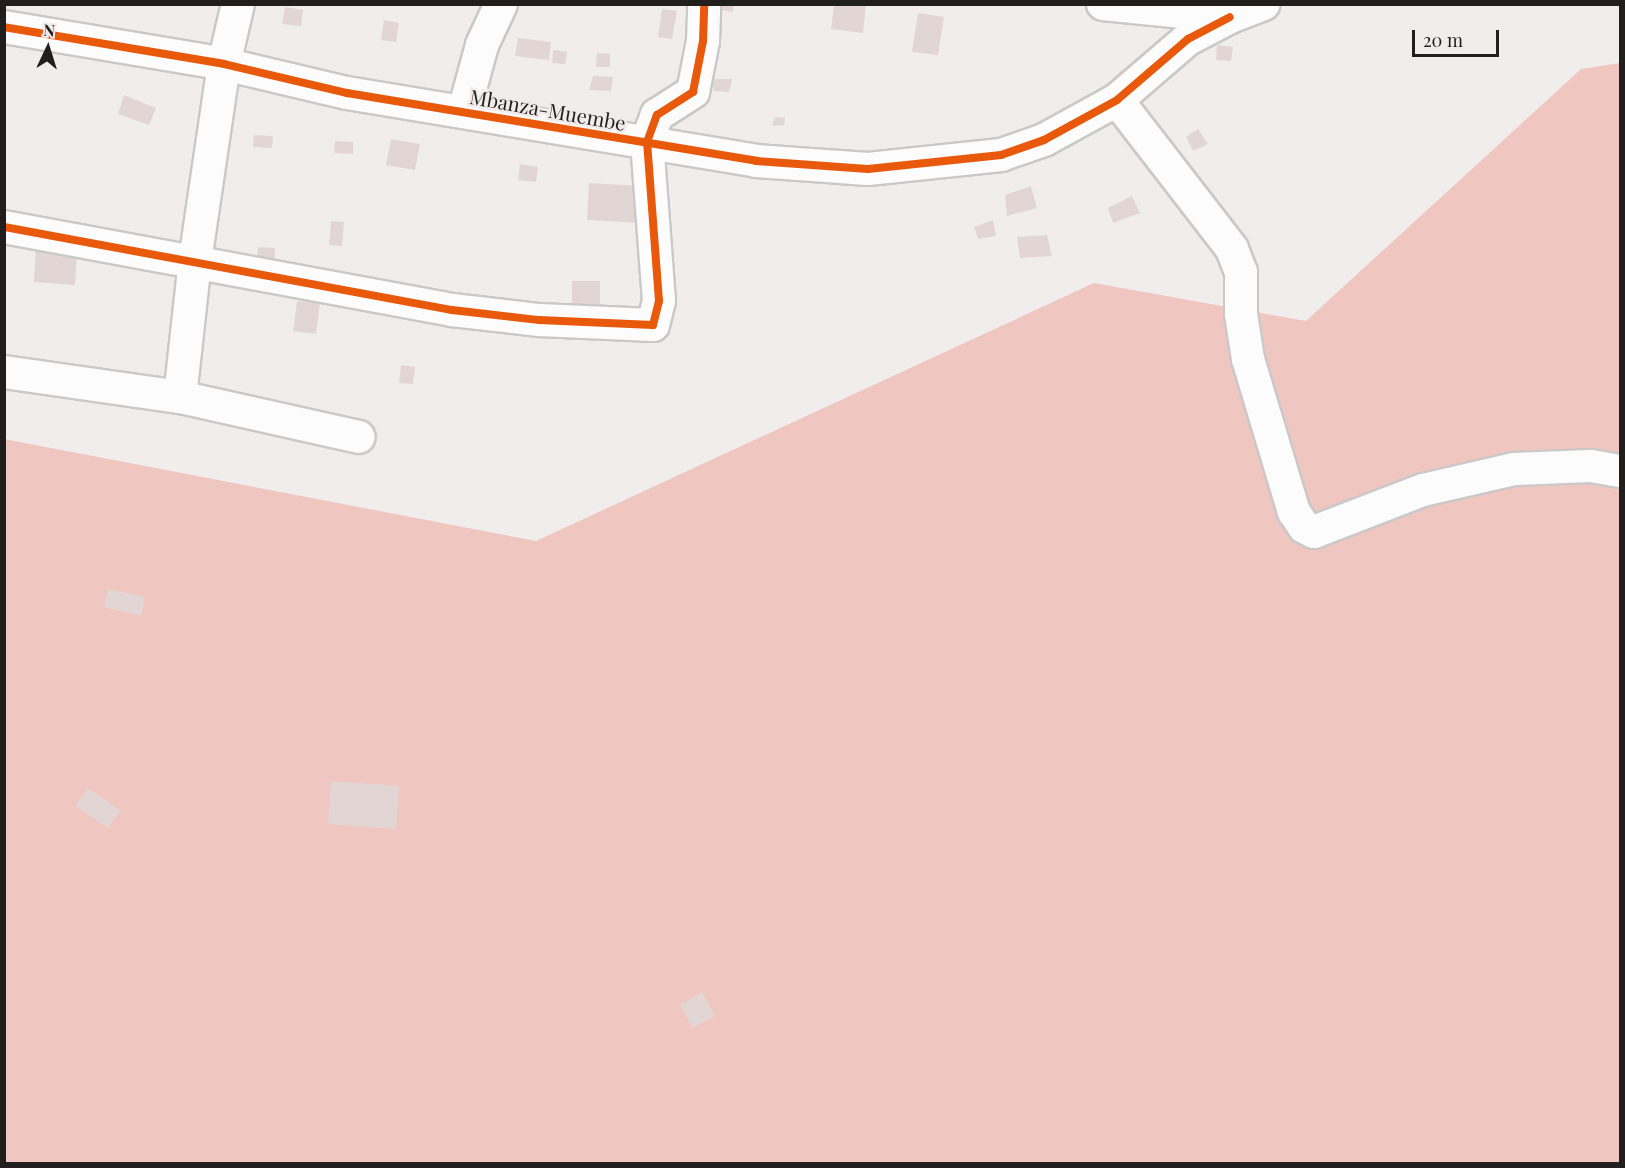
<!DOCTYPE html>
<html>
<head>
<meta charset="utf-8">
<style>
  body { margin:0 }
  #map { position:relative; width:1625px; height:1168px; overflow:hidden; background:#f0edec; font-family:"Playfair Display",serif }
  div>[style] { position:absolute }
  .green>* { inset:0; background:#f0c6c1 }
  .building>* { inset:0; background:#e2d6d4 }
  .roads { filter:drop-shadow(2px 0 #cbc9c8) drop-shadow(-2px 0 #cbc9c8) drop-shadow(0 2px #cbc9c8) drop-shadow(0 -2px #cbc9c8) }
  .minor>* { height:32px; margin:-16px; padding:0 16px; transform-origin:16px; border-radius:16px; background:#fdfcfc }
  .cycleway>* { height:8px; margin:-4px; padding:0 4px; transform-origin:4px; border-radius:4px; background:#e8590c }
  span { translate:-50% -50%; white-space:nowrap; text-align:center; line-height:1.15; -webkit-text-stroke:5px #f1eceb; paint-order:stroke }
  .street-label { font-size:20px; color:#211f1e }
  .frame { position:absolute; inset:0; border:6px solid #211f1e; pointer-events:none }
  .north { position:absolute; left:18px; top:18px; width:60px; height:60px; -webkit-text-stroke:4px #f1eceb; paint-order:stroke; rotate:4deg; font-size:16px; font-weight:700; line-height:24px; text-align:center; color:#211f1e }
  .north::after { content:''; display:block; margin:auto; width:21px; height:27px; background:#211f1e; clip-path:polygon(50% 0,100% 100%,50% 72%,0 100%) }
  .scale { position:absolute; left:1412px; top:30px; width:87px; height:27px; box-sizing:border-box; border:3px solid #211f1e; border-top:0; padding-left:8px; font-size:18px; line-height:21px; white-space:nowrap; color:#211f1e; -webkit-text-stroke:4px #f1eceb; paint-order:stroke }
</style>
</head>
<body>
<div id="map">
  <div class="green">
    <i style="clip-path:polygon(1620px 63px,1620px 1163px,5px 1163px,4px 439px,536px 541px,1094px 283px,1306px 321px,1581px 69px)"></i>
  </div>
  <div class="building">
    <i style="clip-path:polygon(711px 4px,734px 4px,733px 12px,710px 8px)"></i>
    <i style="clip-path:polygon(834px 4px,866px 4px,863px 33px,831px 29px)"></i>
    <i style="clip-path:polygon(285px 7px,303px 10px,301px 26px,282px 24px)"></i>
    <i style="clip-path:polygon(662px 9px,677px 11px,672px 39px,658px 37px)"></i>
    <i style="clip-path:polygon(918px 13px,944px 17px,938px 55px,912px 52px)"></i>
    <i style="clip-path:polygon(384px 20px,399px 23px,396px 42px,381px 40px)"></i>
    <i style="clip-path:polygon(518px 38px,551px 42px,549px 60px,515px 56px)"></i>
    <i style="clip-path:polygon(1217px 45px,1233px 47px,1231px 61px,1216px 60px)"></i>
    <i style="clip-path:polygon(553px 50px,567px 52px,565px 64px,552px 63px)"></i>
    <i style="clip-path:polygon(597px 53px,610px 54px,610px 67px,596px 67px)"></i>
    <i style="clip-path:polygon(1122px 70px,1131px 80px,1121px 91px,1111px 81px)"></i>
    <i style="clip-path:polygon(593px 76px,613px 77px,611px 91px,589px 90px)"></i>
    <i style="clip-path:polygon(712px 79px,732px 79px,729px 92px,714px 91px)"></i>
    <i style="clip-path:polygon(124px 95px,156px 108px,149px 125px,118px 114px)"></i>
    <i style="clip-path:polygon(775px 117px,785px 118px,784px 125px,772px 126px)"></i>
    <i style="clip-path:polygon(1198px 129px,1208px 144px,1193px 151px,1186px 137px)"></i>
    <i style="clip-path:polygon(254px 135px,273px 136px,272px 148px,253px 147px)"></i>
    <i style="clip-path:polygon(391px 139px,420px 144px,415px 170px,386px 165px)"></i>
    <i style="clip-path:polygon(335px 141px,353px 142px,353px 154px,334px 153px)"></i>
    <i style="clip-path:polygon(520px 164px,538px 167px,536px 182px,518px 180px)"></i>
    <i style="clip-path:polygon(589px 183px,641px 186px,639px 223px,587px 220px)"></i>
    <i style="clip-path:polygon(1031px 186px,1037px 208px,1007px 216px,1005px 195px)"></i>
    <i style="clip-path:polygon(1132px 196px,1140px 213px,1113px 223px,1108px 208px)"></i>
    <i style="clip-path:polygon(993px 220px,996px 236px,978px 239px,974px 227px)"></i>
    <i style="clip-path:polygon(331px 221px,344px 222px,342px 246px,329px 245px)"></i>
    <i style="clip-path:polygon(1047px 235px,1052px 256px,1020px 258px,1017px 237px)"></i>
    <i style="clip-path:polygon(36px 246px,77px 249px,75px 285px,34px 282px)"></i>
    <i style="clip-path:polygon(258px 247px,275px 248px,274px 267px,257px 266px)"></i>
    <i style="clip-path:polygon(572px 281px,600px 281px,600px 304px,572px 305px)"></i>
    <i style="clip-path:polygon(297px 301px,320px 303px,316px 334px,293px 331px)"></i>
    <i style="clip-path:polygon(401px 365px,415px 367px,413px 384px,399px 383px)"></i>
    <i style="clip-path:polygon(108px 589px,145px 597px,141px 616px,104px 607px)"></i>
    <i style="clip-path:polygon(331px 781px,399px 786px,396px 829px,328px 824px)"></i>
    <i style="clip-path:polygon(88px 788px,120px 810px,108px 828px,75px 806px)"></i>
    <i style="clip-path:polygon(702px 992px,715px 1016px,692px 1028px,680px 1005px)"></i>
  </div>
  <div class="roads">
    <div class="minor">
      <i style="left:1103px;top:4px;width:128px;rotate:5.8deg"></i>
      <i style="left:1230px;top:17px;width:36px;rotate:-21deg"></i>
      <i style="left:4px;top:27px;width:223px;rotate:9.5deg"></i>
      <i style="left:224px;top:64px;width:126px;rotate:13.3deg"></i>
      <i style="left:347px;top:93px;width:415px;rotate:9.4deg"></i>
      <i style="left:756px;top:161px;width:112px;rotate:4.1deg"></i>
      <i style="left:868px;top:169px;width:134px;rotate:-6deg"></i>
      <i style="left:1001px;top:155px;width:46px;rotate:-19.2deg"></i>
      <i style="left:1044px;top:140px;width:83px;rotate:-28.7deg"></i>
      <i style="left:1117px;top:100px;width:94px;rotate:-40.7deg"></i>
      <i style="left:1188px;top:39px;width:47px;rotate:-27.6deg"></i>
      <i style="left:1117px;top:100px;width:188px;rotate:52.3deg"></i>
      <i style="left:1232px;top:249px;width:25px;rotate:69deg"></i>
      <i style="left:1241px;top:272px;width:42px;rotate:90deg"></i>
      <i style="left:1241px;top:314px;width:46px;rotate:81.2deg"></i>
      <i style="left:1248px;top:359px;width:160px;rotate:73.3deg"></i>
      <i style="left:1294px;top:512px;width:18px;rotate:56deg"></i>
      <i style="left:1304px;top:527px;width:11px;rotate:27deg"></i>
      <i style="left:1314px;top:532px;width:117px;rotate:-21.1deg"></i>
      <i style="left:1423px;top:490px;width:93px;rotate:-13deg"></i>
      <i style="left:1514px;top:469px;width:77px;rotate:-2.2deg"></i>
      <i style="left:1591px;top:466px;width:29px;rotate:10deg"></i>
      <i style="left:464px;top:111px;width:68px;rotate:-74.7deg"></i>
      <i style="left:482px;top:45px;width:45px;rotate:-65.1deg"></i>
      <i style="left:4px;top:227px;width:456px;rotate:10.5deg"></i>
      <i style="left:452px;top:310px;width:88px;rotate:6.6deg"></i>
      <i style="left:539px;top:320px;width:114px;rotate:2.5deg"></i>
      <i style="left:653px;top:325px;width:25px;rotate:-76deg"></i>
      <i style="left:659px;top:301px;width:159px;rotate:-94.3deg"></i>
      <i style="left:647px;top:142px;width:29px;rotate:-70deg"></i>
      <i style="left:657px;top:115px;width:43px;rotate:-32.6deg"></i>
      <i style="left:693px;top:92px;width:52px;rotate:-78.9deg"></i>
      <i style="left:703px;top:41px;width:37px;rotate:-88deg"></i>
      <i style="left:4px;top:372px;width:178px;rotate:8.1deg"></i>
      <i style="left:180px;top:397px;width:183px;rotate:12.6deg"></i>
      <i style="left:180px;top:397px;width:137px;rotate:-83.7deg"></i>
      <i style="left:195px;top:261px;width:199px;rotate:-81.6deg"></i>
      <i style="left:224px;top:64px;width:62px;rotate:-76.9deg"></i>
    </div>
  </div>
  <div class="cycleway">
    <i style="left:4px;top:27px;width:223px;rotate:9.5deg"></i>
    <i style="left:224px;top:64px;width:126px;rotate:13.3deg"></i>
    <i style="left:347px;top:93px;width:415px;rotate:9.4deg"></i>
    <i style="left:756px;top:161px;width:112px;rotate:4.1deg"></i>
    <i style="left:868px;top:169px;width:134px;rotate:-6deg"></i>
    <i style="left:1001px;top:155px;width:46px;rotate:-19.2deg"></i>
    <i style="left:1044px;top:140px;width:83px;rotate:-28.7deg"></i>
    <i style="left:1117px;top:100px;width:94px;rotate:-40.7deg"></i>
    <i style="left:1188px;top:39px;width:47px;rotate:-27.6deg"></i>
    <i style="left:4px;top:227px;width:456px;rotate:10.5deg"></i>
    <i style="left:452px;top:310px;width:88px;rotate:6.6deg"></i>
    <i style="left:539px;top:320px;width:114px;rotate:2.5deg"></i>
    <i style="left:653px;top:325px;width:25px;rotate:-76deg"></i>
    <i style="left:659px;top:301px;width:159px;rotate:-94.3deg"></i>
    <i style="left:647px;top:142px;width:29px;rotate:-70deg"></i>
    <i style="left:657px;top:115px;width:43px;rotate:-32.6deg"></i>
    <i style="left:693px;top:92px;width:52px;rotate:-78.9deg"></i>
    <i style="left:703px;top:41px;width:37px;rotate:-88deg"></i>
  </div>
  <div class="street-label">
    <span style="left:548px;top:109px;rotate:10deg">Mbanza-Muembe</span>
  </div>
  <div class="frame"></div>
  <div class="north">N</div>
  <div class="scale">20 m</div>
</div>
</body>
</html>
